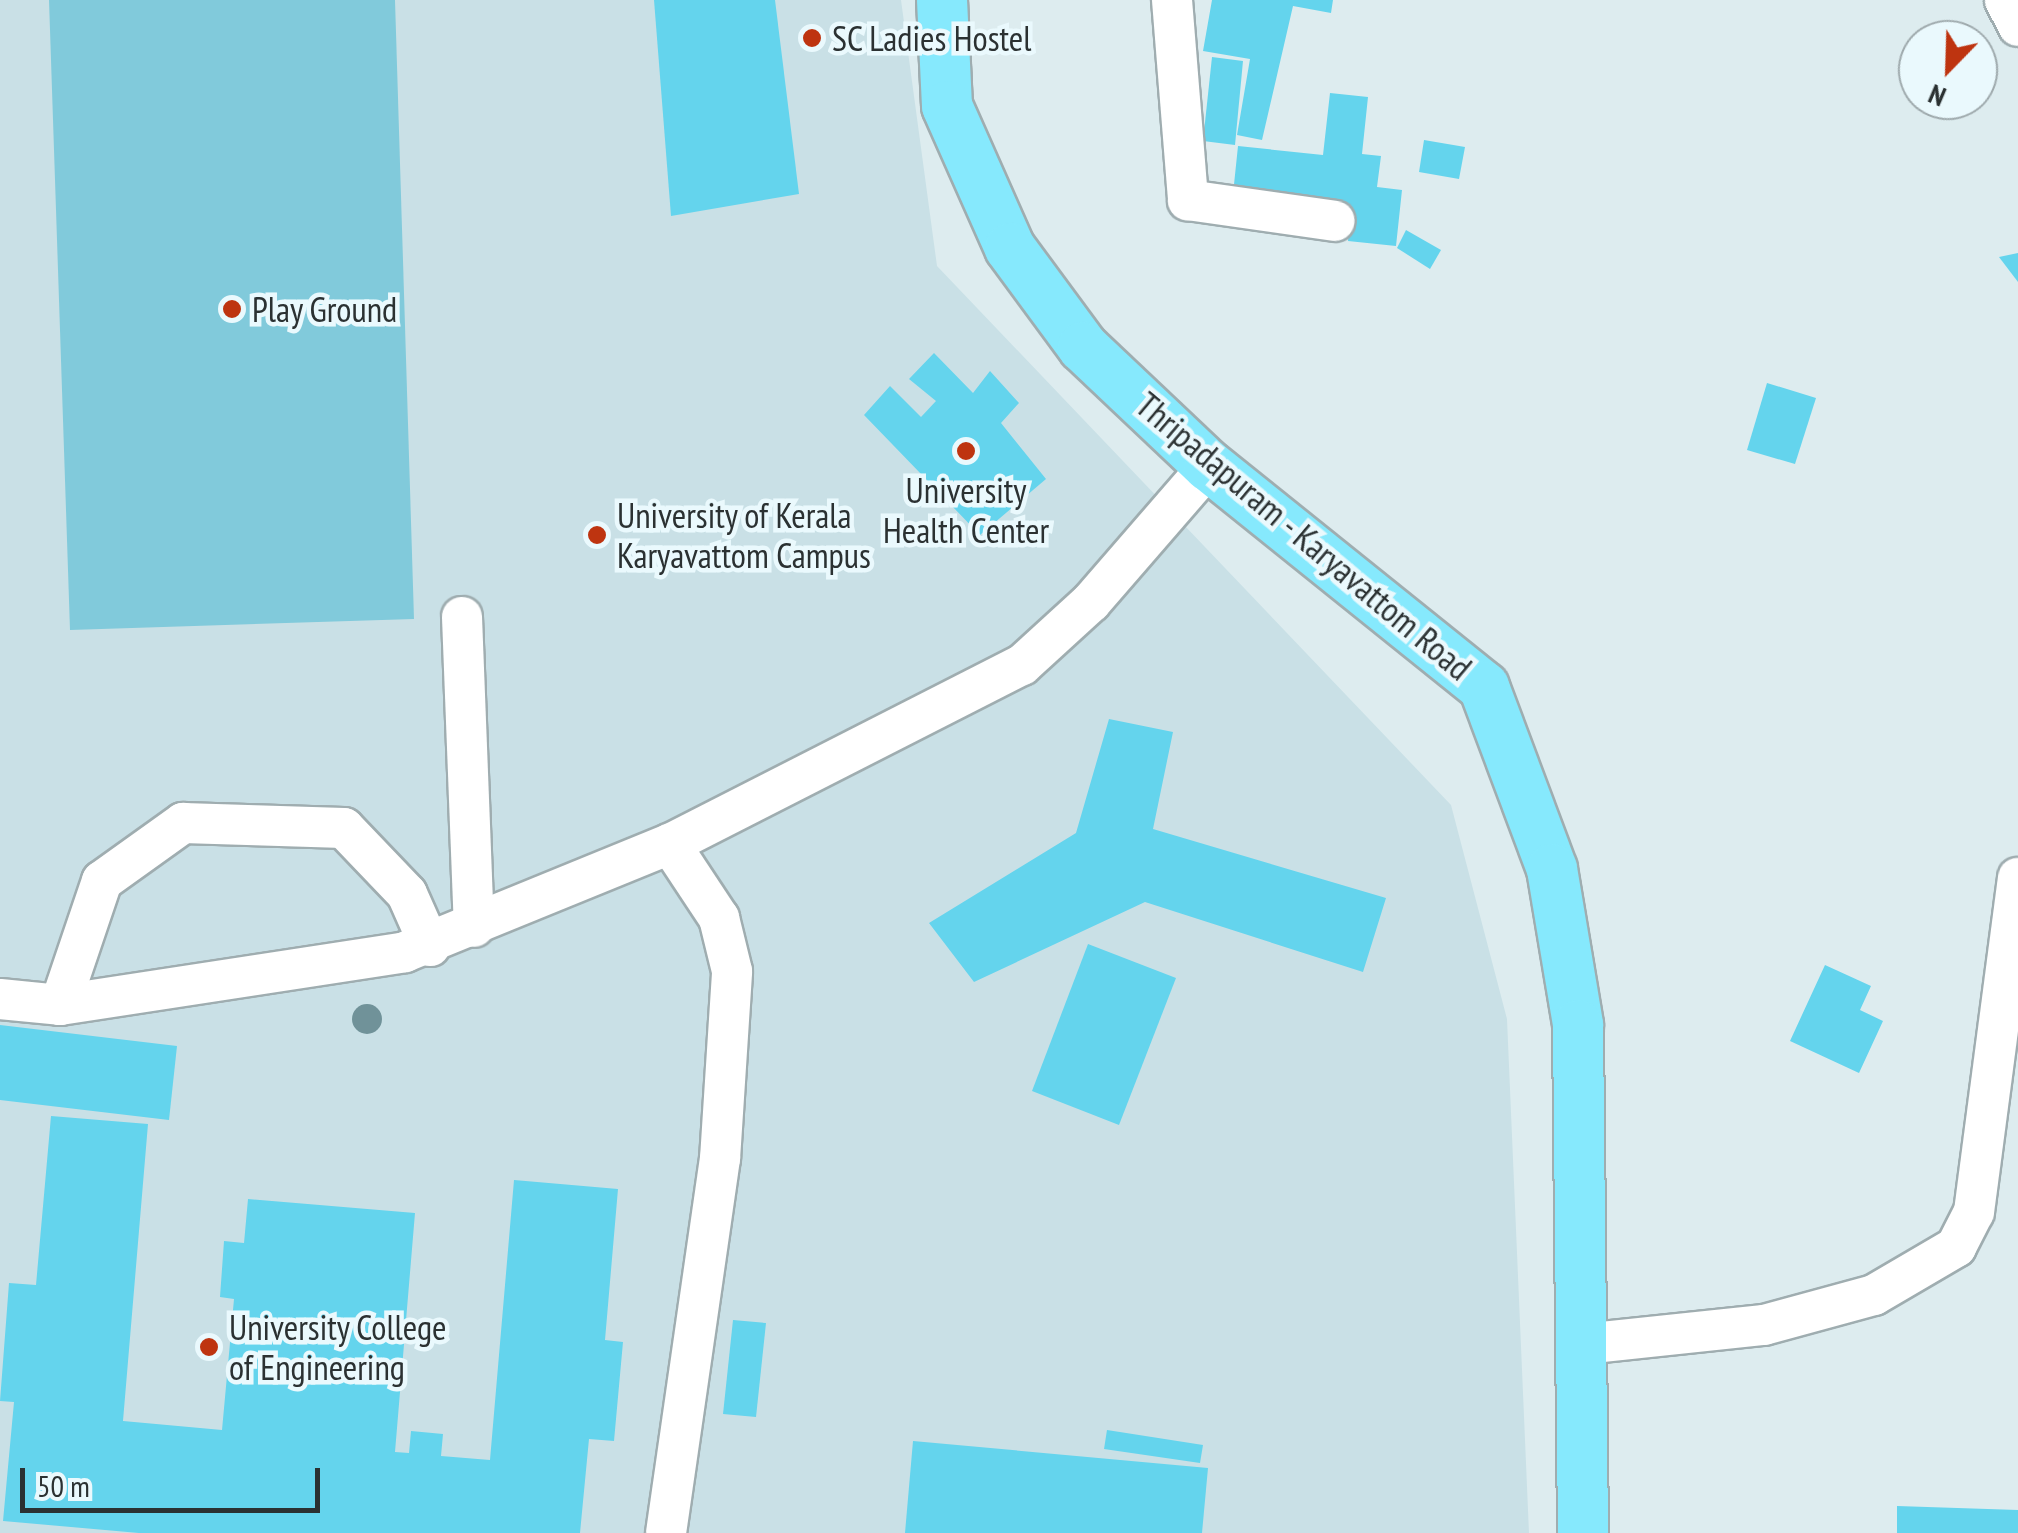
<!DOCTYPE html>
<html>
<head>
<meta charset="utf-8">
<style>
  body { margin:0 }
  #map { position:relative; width:2018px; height:1533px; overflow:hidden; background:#ddecef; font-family:"PT Sans Narrow",sans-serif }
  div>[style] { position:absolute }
  .built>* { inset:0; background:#c9e0e6 }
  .green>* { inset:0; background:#81cadb }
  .building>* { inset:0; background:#64d4ed }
  .roads { filter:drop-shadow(2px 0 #9fadb0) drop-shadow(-2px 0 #9fadb0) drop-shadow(0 2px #9fadb0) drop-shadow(0 -2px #9fadb0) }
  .minor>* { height:40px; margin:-20px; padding:0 20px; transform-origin:20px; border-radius:20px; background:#fff }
  .major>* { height:50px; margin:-25px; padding:0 25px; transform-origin:25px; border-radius:25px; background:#86e9fd }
  .trees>* { width:30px; height:30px; margin:-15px; border-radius:50%; background:#709299 }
  .dots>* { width:28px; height:28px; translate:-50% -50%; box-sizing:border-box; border:5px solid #eaf9fd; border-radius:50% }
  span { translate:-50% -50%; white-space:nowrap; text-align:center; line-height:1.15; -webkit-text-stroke:9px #eaf9fd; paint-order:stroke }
  .poi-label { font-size:35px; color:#2b3132 }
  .left { translate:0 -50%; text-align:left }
  .street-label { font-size:35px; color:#2b3132 }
  .north { position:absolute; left:1898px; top:20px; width:100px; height:100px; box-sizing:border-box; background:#eaf9fd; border:2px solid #9ea9ac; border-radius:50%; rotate:203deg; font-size:28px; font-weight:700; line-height:40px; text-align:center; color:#2b3132 }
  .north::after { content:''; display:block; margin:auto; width:35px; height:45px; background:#be3410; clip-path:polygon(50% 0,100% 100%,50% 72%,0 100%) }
  .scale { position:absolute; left:20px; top:1468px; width:300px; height:45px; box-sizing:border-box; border:5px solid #2b3132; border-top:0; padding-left:12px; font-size:30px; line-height:35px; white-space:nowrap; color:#2b3132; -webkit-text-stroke:8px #eaf9fd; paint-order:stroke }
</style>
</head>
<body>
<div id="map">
  <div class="built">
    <i style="clip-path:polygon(0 0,901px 0,937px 266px,1451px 805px,1507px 1019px,1529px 1533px,0 1533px)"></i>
  </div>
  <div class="green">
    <i style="clip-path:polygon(49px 0,395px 0,414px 619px,70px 630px)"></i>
  </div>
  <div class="building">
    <i style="clip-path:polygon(654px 0,775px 0,799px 194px,671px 216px)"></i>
    <i style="clip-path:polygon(1212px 0,1333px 0,1331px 13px,1293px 6px,1262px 140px,1237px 135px,1250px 59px,1203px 51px)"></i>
    <i style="clip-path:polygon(1212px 57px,1243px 61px,1235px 145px,1203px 141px)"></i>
    <i style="clip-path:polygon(1330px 93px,1368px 97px,1362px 154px,1381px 156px,1377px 187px,1402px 190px,1396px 246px,1348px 241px,1351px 206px,1233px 194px,1238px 146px,1323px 155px)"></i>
    <i style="clip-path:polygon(1920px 100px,1957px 100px,1934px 114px)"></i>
    <i style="clip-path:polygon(1424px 140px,1465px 147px,1459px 179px,1419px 172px)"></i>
    <i style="clip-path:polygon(1406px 230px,1441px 250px,1430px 269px,1397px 248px)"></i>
    <i style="clip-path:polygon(2018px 253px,2018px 282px,1999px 257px)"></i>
    <i style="clip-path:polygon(934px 353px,973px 393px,990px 371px,1019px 403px,1001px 423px,1046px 479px,980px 535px,864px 415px,890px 386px,921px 417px,936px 401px,909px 379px)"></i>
    <i style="clip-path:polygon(1767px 383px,1816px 398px,1795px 464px,1747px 450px)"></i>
    <i style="clip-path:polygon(1109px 719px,1173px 732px,1153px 829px,1386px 898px,1363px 972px,1145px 902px,974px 982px,929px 923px,1076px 833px)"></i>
    <i style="clip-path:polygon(1088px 944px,1176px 978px,1119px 1125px,1032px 1091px)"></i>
    <i style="clip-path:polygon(1825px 965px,1871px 986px,1860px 1010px,1883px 1021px,1859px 1073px,1790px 1041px)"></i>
    <i style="clip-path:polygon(0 1025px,177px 1046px,169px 1120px,0 1100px)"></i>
    <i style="clip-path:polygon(51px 1116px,148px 1124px,123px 1421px,222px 1430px,234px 1299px,220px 1297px,224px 1241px,244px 1243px,248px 1199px,415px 1213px,395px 1452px,409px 1453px,411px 1431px,443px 1434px,441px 1456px,490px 1460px,514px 1180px,618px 1189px,605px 1340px,623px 1342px,614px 1441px,589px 1439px,580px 1533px,139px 1533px,3px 1521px,14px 1402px,0 1401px,9px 1283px,36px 1285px)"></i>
    <i style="clip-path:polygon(733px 1320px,766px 1323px,756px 1417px,723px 1414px)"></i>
    <i style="clip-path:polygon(1107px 1430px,1203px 1445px,1200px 1463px,1104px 1449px)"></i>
    <i style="clip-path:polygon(913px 1441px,1208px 1468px,1202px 1533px,905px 1533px)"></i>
    <i style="clip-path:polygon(1897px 1506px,2018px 1510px,2018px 1533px,1897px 1533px)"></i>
  </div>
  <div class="roads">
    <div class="minor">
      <i style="left:1172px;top:0;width:201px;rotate:85.4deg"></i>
      <i style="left:1188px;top:200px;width:148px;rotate:8.1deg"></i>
      <i style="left:2005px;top:0;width:29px;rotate:63deg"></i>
      <i style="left:462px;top:617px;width:310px;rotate:87.8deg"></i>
      <i style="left:0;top:999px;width:60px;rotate:5.7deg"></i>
      <i style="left:60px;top:1005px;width:349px;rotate:-8.7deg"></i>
      <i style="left:405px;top:952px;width:286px;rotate:-22.2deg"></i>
      <i style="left:670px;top:844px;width:395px;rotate:-27deg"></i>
      <i style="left:1022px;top:665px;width:93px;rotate:-42.4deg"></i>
      <i style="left:1091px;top:602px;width:180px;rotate:-49.1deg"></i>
      <i style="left:60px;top:1005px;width:131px;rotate:-71.3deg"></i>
      <i style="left:102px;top:881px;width:100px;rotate:-35.6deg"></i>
      <i style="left:183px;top:823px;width:161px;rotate:1.8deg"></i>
      <i style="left:344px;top:828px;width:91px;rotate:46.3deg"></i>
      <i style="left:407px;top:894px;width:57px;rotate:66.1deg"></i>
      <i style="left:1583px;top:1344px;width:182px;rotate:-6deg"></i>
      <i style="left:1764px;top:1325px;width:114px;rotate:-15.3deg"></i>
      <i style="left:1874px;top:1295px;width:95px;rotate:-30.3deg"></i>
      <i style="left:1956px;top:1247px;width:39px;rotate:-63deg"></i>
      <i style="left:1974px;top:1212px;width:337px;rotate:-82.5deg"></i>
      <i style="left:666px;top:1533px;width:378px;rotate:-81.8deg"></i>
      <i style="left:720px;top:1159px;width:188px;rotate:-86.3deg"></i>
      <i style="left:732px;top:971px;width:55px;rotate:-103.8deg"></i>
      <i style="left:719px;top:918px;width:89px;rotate:-123.5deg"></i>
    </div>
    <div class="major">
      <i style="left:942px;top:0;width:106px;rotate:87.3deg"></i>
      <i style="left:947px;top:106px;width:155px;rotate:66.1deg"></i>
      <i style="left:1010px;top:248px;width:123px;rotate:53.6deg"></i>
      <i style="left:1083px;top:347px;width:173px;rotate:43.4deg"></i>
      <i style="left:1209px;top:466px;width:353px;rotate:38.8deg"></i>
      <i style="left:1484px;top:687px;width:194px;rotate:69.5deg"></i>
      <i style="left:1552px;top:869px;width:158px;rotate:80.5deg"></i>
      <i style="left:1578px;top:1025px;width:508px;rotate:89.44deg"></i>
    </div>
  </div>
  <div class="trees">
    <i style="left:367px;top:1019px"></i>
  </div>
  <div class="dots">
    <i style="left:812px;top:38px;background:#be3410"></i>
    <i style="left:232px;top:309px;background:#be3410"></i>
    <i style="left:966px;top:451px;background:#be3410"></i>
    <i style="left:597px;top:535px;background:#be3410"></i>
    <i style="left:209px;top:1347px;background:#be3410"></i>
  </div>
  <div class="poi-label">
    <span class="left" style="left:832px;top:38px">SC Ladies Hostel</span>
    <span class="left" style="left:252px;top:309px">Play Ground</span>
    <span style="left:966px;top:510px">University<br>Health Center</span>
    <span class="left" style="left:617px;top:535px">University of Kerala<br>Karyavattom Campus</span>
    <span class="left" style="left:229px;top:1347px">University College<br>of Engineering</span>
  </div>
  <div class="street-label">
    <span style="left:1304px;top:536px;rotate:40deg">Thripadapuram - Karyavattom Road</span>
  </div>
  <div class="north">N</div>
  <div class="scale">50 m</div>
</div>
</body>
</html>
